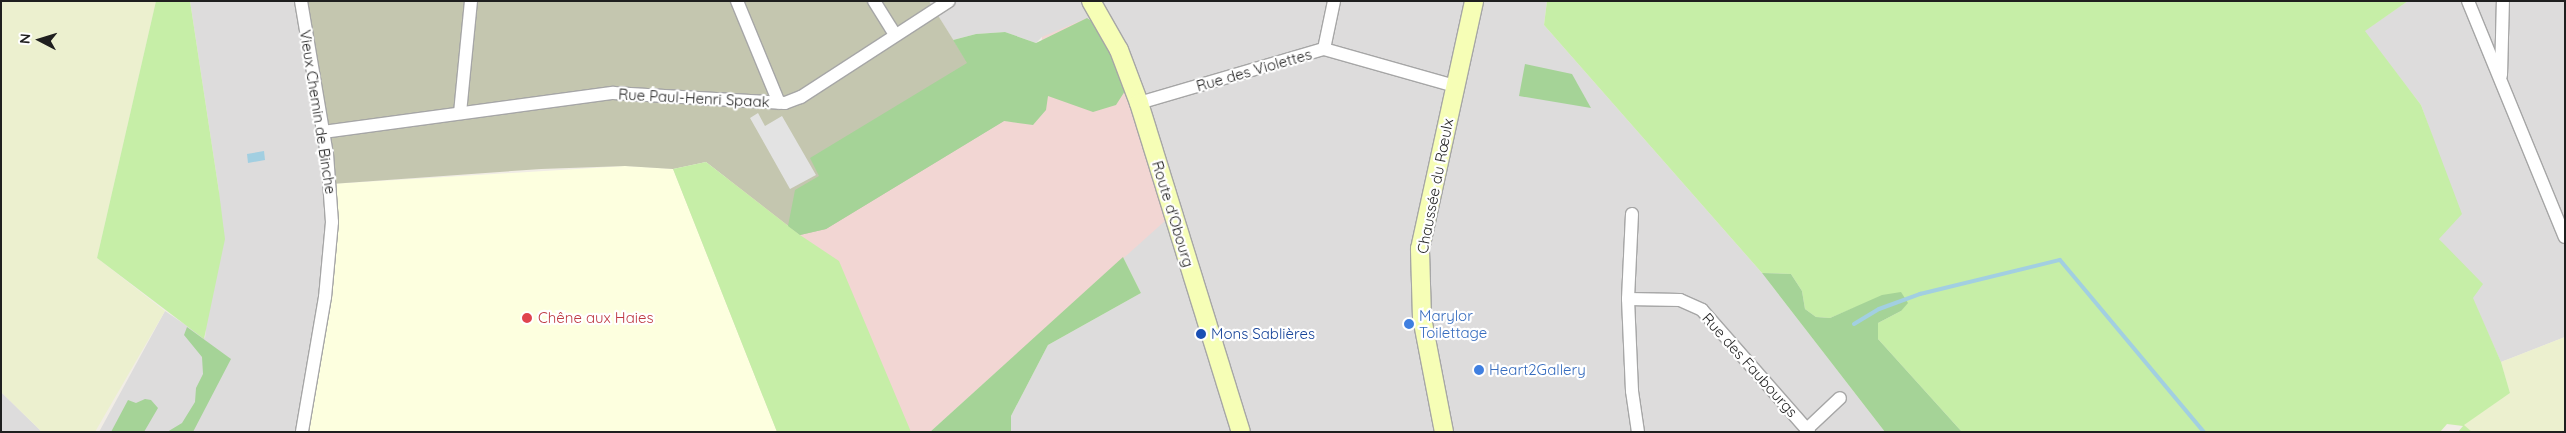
<!DOCTYPE html>
<html>
<head>
<meta charset="utf-8">
<style>
  body { margin:0 }
  #map { position:relative; width:2566px; height:433px; overflow:hidden; background:#f1ede5; font-family:Quicksand,sans-serif }
  div>[style] { position:absolute }
  .residential>* { inset:0; background:#dddcdc }
  .commercial>* { inset:0; background:#f2d6d3 }
  .education>* { inset:0; background:#fdffdf }
  .construction>* { inset:0; background:#c4c6af }
  .farmland>* { inset:0; background:#ecf0cf }
  .grass>* { inset:0; background:#c6eea7 }
  .forest>* { inset:0; background:#a5d397 }
  .parking>* { inset:0; background:#e3e3e3 }
  .water>* { inset:0; background:#a2cfe1 }
  .stream>* { height:4px; margin:-2px; padding:0 2px; transform-origin:2px; border-radius:2px; background:#a2cfe1 }
  .roads { filter:drop-shadow(1px 0 #a6a6a6) drop-shadow(-1px 0 #a6a6a6) drop-shadow(0 1px #a6a6a6) drop-shadow(0 -1px #a6a6a6) }
  .street>* { height:12px; margin:-6px; padding:0 6px; transform-origin:6px; border-radius:6px; background:#fff }
  .secondary>* { height:18px; margin:-9px; padding:0 9px; transform-origin:9px; border-radius:9px; background:#f6feb6 }
  .dots>* { width:14px; height:14px; translate:-50% -50%; box-sizing:border-box; border:2px solid #fff; border-radius:50% }
  span { translate:-50% -50%; white-space:nowrap; text-align:center; line-height:1.15; -webkit-text-stroke:4.5px #fff; paint-order:stroke }
  .street-label { font-size:15px; color:#1f1f1f }
  .shop-label { font-size:15px; color:#366cbe }
  .left { translate:0 -50%; text-align:left }
  .health-label { font-size:15px; color:#be3a42 }
  .transit-label { font-size:15px; color:#164399 }
  .frame { position:absolute; inset:0; border:2px solid #1f1f1f; pointer-events:none }
  .north { position:absolute; left:15px; top:15px; width:50px; height:50px; -webkit-text-stroke:4px #fff; paint-order:stroke; rotate:275deg; font-size:14px; font-weight:700; line-height:20px; text-align:center; color:#1f1f1f }
  .north::after { content:''; display:block; margin:auto; width:18px; height:22px; background:#1f1f1f; clip-path:polygon(50% 0,100% 100%,50% 72%,0 100%) }
</style>
</head>
<body>
<div id="map">
  <div class="residential">
    <i style="clip-path:polygon(190px 1px,301px 1px,332px 222px,302px 432px,99px 432px,165px 311px,205px 338px,219px 192px)"></i>
    <i style="clip-path:polygon(929px 1px,1547px 1px,1544px 25px,1762px 273px,1885px 432px,1011px 432px,1011px 416px,1048px 345px,1141px 293px,1123px 257px,1127px 254px,1042px 37px,1036px 43px,1005px 32px,976px 34px,953px 40px)"></i>
    <i style="clip-path:polygon(2408px 1px,2565px 1px,2565px 337px,2501px 362px,2452px 254px,2439px 239px,2431px 133px,2421px 105px,2364px 31px)"></i>
    <i style="clip-path:polygon(1px 392px,42px 432px,1px 432px)"></i>
  </div>
  <div class="commercial">
    <i style="clip-path:polygon(1087px 18px,1113px 53px,1166px 220px,930px 432px,777px 432px,673px 169px,868px 203px,1004px 121px,1033px 124px,1042px 37px)"></i>
  </div>
  <div class="education">
    <i style="clip-path:polygon(625px 166px,673px 169px,777px 432px,303px 432px,325px 297px,331px 184px)"></i>
  </div>
  <div class="construction">
    <i style="clip-path:polygon(301px 1px,929px 1px,1004px 121px,826px 229px,800px 235px,706px 162px,673px 169px,625px 166px,541px 169px,331px 184px)"></i>
  </div>
  <div class="farmland">
    <i style="clip-path:polygon(1px 1px,156px 1px,97px 258px,165px 311px,95px 432px,42px 432px,1px 392px)"></i>
    <i style="clip-path:polygon(2565px 337px,2565px 432px,2472px 432px,2463px 425px,2510px 393px,2501px 362px)"></i>
  </div>
  <div class="grass">
    <i style="clip-path:polygon(156px 1px,190px 1px,219px 192px,225px 239px,204px 339px,97px 258px)"></i>
    <i style="clip-path:polygon(1547px 1px,2408px 1px,2365px 31px,2421px 105px,2462px 214px,2439px 239px,2483px 284px,2473px 298px,2501px 362px,2510px 393px,2464px 425px,2472px 432px,2458px 432px,2463px 426px,2447px 424px,2440px 432px,1962px 432px,1878px 339px,1878px 323px,1901px 311px,1856px 307px,1830px 318px,1816px 317px,1805px 309px,1802px 291px,1791px 274px,1762px 273px,1544px 25px)"></i>
    <i style="clip-path:polygon(706px 162px,800px 235px,839px 261px,911px 432px,777px 432px,673px 169px)"></i>
  </div>
  <div class="forest">
    <i style="clip-path:polygon(1087px 18px,1096px 24px,1113px 53px,1125px 91px,1116px 105px,1093px 112px,1048px 96px,1046px 110px,1033px 125px,1004px 121px,826px 229px,800px 235px,788px 226px,795px 190px,819px 176px,810px 158px,967px 63px,953px 40px,976px 34px,1005px 32px,1036px 43px)"></i>
    <i style="clip-path:polygon(1525px 64px,1572px 74px,1591px 108px,1519px 96px)"></i>
    <i style="clip-path:polygon(1123px 257px,1141px 293px,1048px 345px,1011px 416px,1011px 432px,930px 432px)"></i>
    <i style="clip-path:polygon(1762px 273px,1791px 274px,1802px 291px,1805px 309px,1816px 317px,1830px 318px,1882px 295px,1901px 292px,1908px 303px,1901px 311px,1878px 323px,1878px 339px,1962px 432px,1885px 432px)"></i>
    <i style="clip-path:polygon(187px 327px,231px 359px,193px 432px,167px 432px,182px 423px,195px 402px,196px 388px,203px 374px,202px 357px,184px 335px)"></i>
    <i style="clip-path:polygon(145px 399px,151px 400px,158px 408px,144px 432px,111px 432px,128px 400px,136px 403px)"></i>
  </div>
  <div class="parking">
    <i style="clip-path:polygon(758px 113px,765px 126px,782px 116px,816px 175px,790px 189px,750px 118px)"></i>
  </div>
  <div class="water">
    <i style="clip-path:polygon(264px 151px,265px 160px,248px 163px,247px 154px)"></i>
  </div>
  <div class="stream">
    <i style="left:1854px;top:324px;width:29px;rotate:-31deg"></i>
    <i style="left:1879px;top:309px;width:44px;rotate:-20.1deg"></i>
    <i style="left:1920px;top:294px;width:144px;rotate:-13.7deg"></i>
    <i style="left:2060px;top:260px;width:224px;rotate:50.1deg"></i>
  </div>
  <div class="roads">
    <div class="street">
      <i style="left:301px;top:1px;width:155px;rotate:80.4deg"></i>
      <i style="left:327px;top:154px;width:68px;rotate:85.8deg"></i>
      <i style="left:332px;top:222px;width:75px;rotate:95.3deg"></i>
      <i style="left:325px;top:297px;width:137px;rotate:99.7deg"></i>
      <i style="left:737px;top:1px;width:110px;rotate:67.6deg"></i>
      <i style="left:874px;top:1px;width:40px;rotate:58deg"></i>
      <i style="left:2468px;top:1px;width:255px;rotate:67.7deg"></i>
      <i style="left:1324px;top:49px;width:49px;rotate:-78.2deg"></i>
      <i style="left:2501px;top:75px;width:74px;rotate:-88.5deg"></i>
      <i style="left:1139px;top:103px;width:193px;rotate:-16.3deg"></i>
      <i style="left:1324px;top:49px;width:136px;rotate:15.8deg"></i>
      <i style="left:460px;top:113px;width:113px;rotate:-84.4deg"></i>
      <i style="left:323px;top:132px;width:293px;rotate:-7.7deg"></i>
      <i style="left:613px;top:93px;width:172px;rotate:3.3deg"></i>
      <i style="left:785px;top:103px;width:17px;rotate:-21deg"></i>
      <i style="left:801px;top:97px;width:176px;rotate:-33deg"></i>
      <i style="left:1632px;top:214px;width:85px;rotate:92.7deg"></i>
      <i style="left:1628px;top:299px;width:52px;rotate:1.1deg"></i>
      <i style="left:1680px;top:300px;width:24px;rotate:24deg"></i>
      <i style="left:1702px;top:310px;width:162px;rotate:48.7deg"></i>
      <i style="left:1628px;top:299px;width:92px;rotate:87.5deg"></i>
      <i style="left:1632px;top:391px;width:41px;rotate:81.7deg"></i>
      <i style="left:1807px;top:429px;width:45px;rotate:-43.2deg"></i>
    </div>
    <div class="secondary">
      <i style="left:1091px;top:1px;width:56px;rotate:60.3deg"></i>
      <i style="left:1119px;top:50px;width:57px;rotate:69.3deg"></i>
      <i style="left:1139px;top:103px;width:344px;rotate:72.8deg"></i>
      <i style="left:1444px;top:432px;width:116px;rotate:-100.9deg"></i>
      <i style="left:1422px;top:318px;width:69px;rotate:-91.7deg"></i>
      <i style="left:1420px;top:249px;width:254px;rotate:-77.7deg"></i>
    </div>
  </div>
  <div class="dots">
    <i style="left:527px;top:318px;background:#e0444e"></i>
    <i style="left:1409px;top:324px;background:#3f7fe0"></i>
    <i style="left:1201px;top:334px;background:#1a4fb4"></i>
    <i style="left:1479px;top:370px;background:#3f7fe0"></i>
  </div>
  <div class="street-label">
    <span style="left:1254px;top:70px;rotate:-16deg">Rue des Violettes</span>
    <span style="left:694px;top:98px;rotate:3deg">Rue Paul-Henri Spaak</span>
    <span style="left:318px;top:112px;rotate:81deg">Vieux Chemin de Binche</span>
    <span style="left:1435px;top:186px;rotate:-79deg">Chaussée du Rœulx</span>
    <span style="left:1173px;top:214px;rotate:73deg">Route d'Obourg</span>
    <span style="left:1750px;top:365px;rotate:48deg">Rue des Faubourgs</span>
  </div>
  <div class="shop-label">
    <span class="left" style="left:1419px;top:324px">Marylor<br>Toilettage</span>
    <span class="left" style="left:1489px;top:370px">Heart2Gallery</span>
  </div>
  <div class="health-label">
    <span class="left" style="left:538px;top:318px">Chêne aux Haies</span>
  </div>
  <div class="transit-label">
    <span class="left" style="left:1211px;top:334px">Mons Sablières</span>
  </div>
  <div class="frame"></div>
  <div class="north">N</div>
</div>
</body>
</html>
